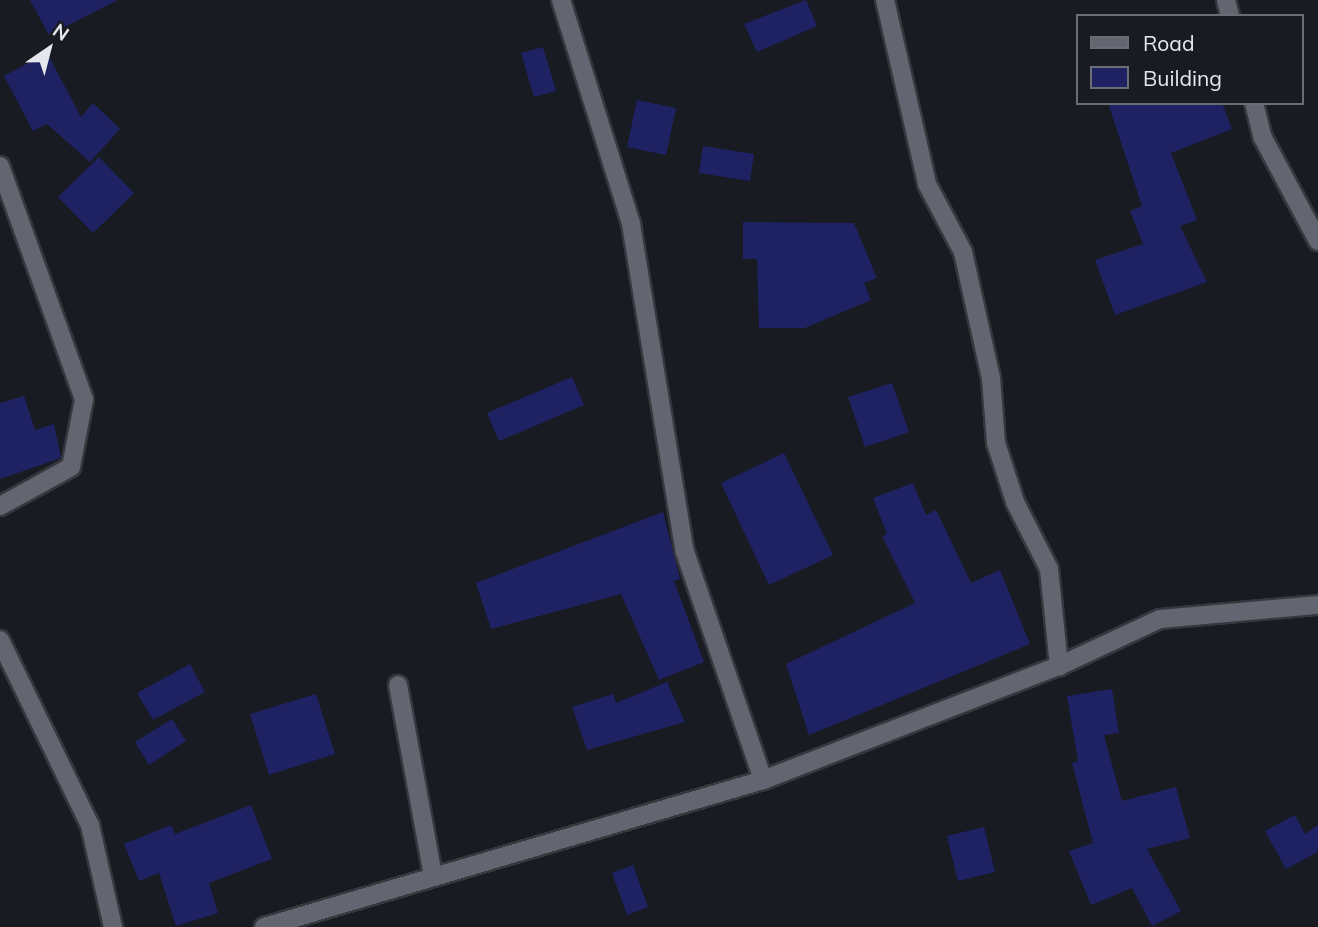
<!DOCTYPE html>
<html>
<head>
<meta charset="utf-8">
<style>
  body { margin:0 }
  #map { position:relative; width:1318px; height:927px; overflow:hidden; background:#191b23; font-family:Mulish,sans-serif }
  div>[style] { position:absolute }
  .building>* { inset:0; background:#1e2262 }
  .roads { filter:drop-shadow(2px 0 #36383e) drop-shadow(-2px 0 #36383e) drop-shadow(0 2px #36383e) drop-shadow(0 -2px #36383e) }
  .street>* { height:18px; margin:-9px; padding:0 9px; transform-origin:9px; border-radius:9px; background:#636670 }
  span { translate:-50% -50%; white-space:nowrap; text-align:center; line-height:1.15; -webkit-text-stroke:7px #191b23; paint-order:stroke }
  .legend { position:absolute; left:1076px; top:14px; width:228px; height:91px; box-sizing:border-box; background:#191b23; border:2px solid #6b6d74; margin:0; padding:9px 12px; list-style:none; font-size:21px; color:#e6e7ed }
  .legend li { display:flex; align-items:center; gap:14px; height:35px }
  .legend b { width:35px; border:2px solid #6b6d74 }
  .north { position:absolute; left:14px; top:14px; width:70px; height:70px; -webkit-text-stroke:5px #191b23; paint-order:stroke; rotate:35deg; font-size:19px; font-weight:700; line-height:28px; text-align:center; color:#e6e7ed }
  .north::after { content:''; display:block; margin:auto; width:24px; height:32px; background:#e6e7ed; clip-path:polygon(50% 0,100% 100%,50% 72%,0 100%) }
</style>
</head>
<body>
<div id="map">
  <div class="building">
    <i style="clip-path:polygon(30px 0,118px 0,49px 35px)"></i>
    <i style="clip-path:polygon(806px 0,817px 26px,757px 52px,744px 24px)"></i>
    <i style="clip-path:polygon(543px 47px,556px 91px,534px 97px,521px 53px)"></i>
    <i style="clip-path:polygon(47px 53px,81px 117px,93px 103px,120px 129px,90px 162px,47px 124px,33px 131px,4px 76px)"></i>
    <i style="clip-path:polygon(637px 100px,676px 108px,666px 155px,627px 147px)"></i>
    <i style="clip-path:polygon(1108px 103px,1222px 103px,1232px 129px,1171px 153px,1197px 220px,1180px 226px,1207px 282px,1115px 315px,1095px 260px,1143px 244px,1130px 211px,1142px 206px)"></i>
    <i style="clip-path:polygon(703px 146px,754px 154px,750px 181px,699px 173px)"></i>
    <i style="clip-path:polygon(99px 157px,134px 193px,93px 233px,58px 197px)"></i>
    <i style="clip-path:polygon(743px 222px,854px 223px,877px 278px,864px 283px,871px 300px,805px 328px,759px 328px,757px 259px,743px 259px)"></i>
    <i style="clip-path:polygon(572px 377px,584px 405px,499px 441px,487px 413px)"></i>
    <i style="clip-path:polygon(892px 383px,909px 432px,865px 447px,848px 397px)"></i>
    <i style="clip-path:polygon(24px 396px,35px 430px,54px 424px,61px 458px,0 479px,0 403px)"></i>
    <i style="clip-path:polygon(784px 453px,833px 555px,769px 585px,721px 483px)"></i>
    <i style="clip-path:polygon(913px 483px,926px 515px,936px 510px,971px 583px,1000px 570px,1030px 644px,809px 735px,786px 664px,915px 603px,882px 536px,887px 534px,873px 498px)"></i>
    <i style="clip-path:polygon(663px 512px,680px 579px,674px 581px,704px 662px,659px 680px,621px 594px,491px 629px,476px 583px)"></i>
    <i style="clip-path:polygon(190px 664px,205px 692px,153px 720px,137px 693px)"></i>
    <i style="clip-path:polygon(667px 682px,685px 722px,587px 750px,572px 707px,613px 694px,616px 703px)"></i>
    <i style="clip-path:polygon(1112px 689px,1119px 733px,1104px 735px,1122px 801px,1176px 787px,1190px 838px,1147px 849px,1181px 911px,1152px 926px,1132px 888px,1091px 905px,1069px 851px,1093px 843px,1072px 763px,1078px 761px,1067px 696px)"></i>
    <i style="clip-path:polygon(316px 694px,335px 754px,269px 775px,250px 714px)"></i>
    <i style="clip-path:polygon(172px 719px,186px 741px,149px 765px,135px 742px)"></i>
    <i style="clip-path:polygon(251px 805px,272px 859px,209px 883px,218px 913px,176px 926px,159px 873px,139px 881px,124px 844px,171px 825px,175px 834px)"></i>
    <i style="clip-path:polygon(1295px 815px,1305px 834px,1318px 825px,1318px 852px,1286px 869px,1265px 831px)"></i>
    <i style="clip-path:polygon(984px 827px,995px 872px,958px 881px,947px 836px)"></i>
    <i style="clip-path:polygon(633px 865px,648px 907px,627px 915px,612px 873px)"></i>
  </div>
  <div class="roads">
    <div class="street">
      <i style="left:561px;top:0;width:235px;rotate:72.6deg"></i>
      <i style="left:631px;top:224px;width:332px;rotate:80.7deg"></i>
      <i style="left:685px;top:552px;width:241px;rotate:71.1deg"></i>
      <i style="left:763px;top:780px;width:317px;rotate:-21.1deg"></i>
      <i style="left:1059px;top:666px;width:111px;rotate:-25deg"></i>
      <i style="left:1160px;top:619px;width:159px;rotate:-5.1deg"></i>
      <i style="left:885px;top:0;width:189px;rotate:77.1deg"></i>
      <i style="left:927px;top:184px;width:77px;rotate:62.1deg"></i>
      <i style="left:963px;top:252px;width:129px;rotate:77.5deg"></i>
      <i style="left:991px;top:378px;width:65px;rotate:85.6deg"></i>
      <i style="left:996px;top:443px;width:62px;rotate:72.1deg"></i>
      <i style="left:1015px;top:502px;width:75px;rotate:63.1deg"></i>
      <i style="left:1049px;top:569px;width:98px;rotate:84.1deg"></i>
      <i style="left:1226px;top:0;width:16px;rotate:76deg"></i>
      <i style="left:1254px;top:103px;width:36px;rotate:76deg"></i>
      <i style="left:1263px;top:138px;width:117px;rotate:61.9deg"></i>
      <i style="left:0;top:166px;width:248px;rotate:70.2deg"></i>
      <i style="left:84px;top:399px;width:69px;rotate:100.8deg"></i>
      <i style="left:71px;top:467px;width:81px;rotate:151.2deg"></i>
      <i style="left:0;top:640px;width:206px;rotate:64.1deg"></i>
      <i style="left:90px;top:825px;width:105px;rotate:77.3deg"></i>
      <i style="left:398px;top:685px;width:194px;rotate:79.6deg"></i>
      <i style="left:264px;top:927px;width:520px;rotate:-16.41deg"></i>
    </div>
  </div>
  <ul class="legend">
  <li><b style="height:9px;background:#636670"></b>Road</li>
  <li><b style="height:19px;background:#1e2262"></b>Building</li>
  </ul>
  <div class="north">N</div>
</div>
</body>
</html>
